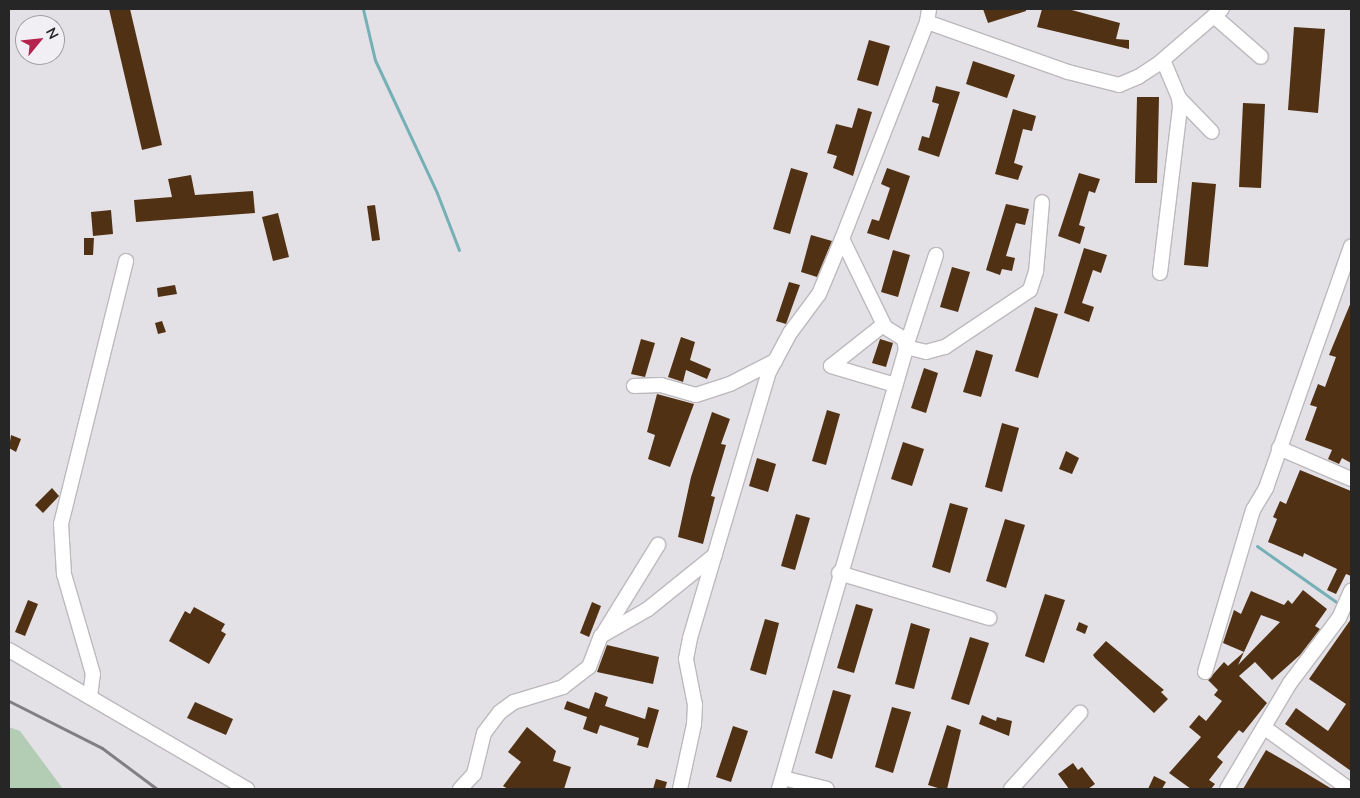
<!DOCTYPE html>
<html>
<head>
<meta charset="utf-8">
<style>
  body { margin:0 }
  #map { position:relative; width:1360px; height:798px; overflow:hidden; background:#e4e1e6; font-family:Mulish,sans-serif }
  div>[style] { position:absolute }
  .green>* { inset:0; background:#b3ccb4 }
  .stream>* { height:3px; margin:-1.5px; padding:0 1.5px; transform-origin:1.5px; border-radius:1.5px; background:#75b0b7 }
  .building>* { inset:0; background:#513114 }
  .roads { filter:drop-shadow(1px 0 #bcb9bd) drop-shadow(-1px 0 #bcb9bd) drop-shadow(0 1px #bcb9bd) drop-shadow(0 -1px #bcb9bd) }
  .minor>* { height:14px; margin:-7px; padding:0 7px; transform-origin:7px; border-radius:7px; background:#fff }
  .rail>* { height:3px; margin:-1.5px; padding:0 1.5px; transform-origin:1.5px; border-radius:1.5px; background:#817f82 }
  span { translate:-50% -50%; white-space:nowrap; text-align:center; line-height:1.15; -webkit-text-stroke:5px #f1eff3; paint-order:stroke }
  .frame { position:absolute; inset:0; border:10px solid #272627; pointer-events:none }
  .north { position:absolute; left:15px; top:15px; width:50px; height:50px; box-sizing:border-box; background:#f1eff3; border:1px solid #a09fa1; border-radius:50%; rotate:62deg; font-size:14px; font-weight:700; line-height:20px; text-align:center; color:#272627 }
  .north::after { content:''; display:block; margin:auto; width:18px; height:22px; background:#b4234d; clip-path:polygon(50% 0,100% 100%,50% 72%,0 100%) }
</style>
</head>
<body>
<div id="map">
  <div class="green">
    <i style="clip-path:polygon(9px 727px,20px 731px,63px 789px,9px 789px)"></i>
  </div>
  <div class="stream">
    <i style="left:363px;top:9px;width:52px;rotate:76.8deg"></i>
    <i style="left:375px;top:60px;width:147px;rotate:65deg"></i>
    <i style="left:437px;top:193px;width:61px;rotate:68.9deg"></i>
    <i style="left:1257px;top:546px;width:104px;rotate:35.2deg"></i>
  </div>
  <div class="building">
    <i style="clip-path:polygon(109px 9px,130px 9px,162px 145px,142px 150px)"></i>
    <i style="clip-path:polygon(983px 9px,1026px 9px,1026px 11px,988px 23px)"></i>
    <i style="clip-path:polygon(1042px 9px,1068px 9px,1120px 23px,1116px 39px,1129px 40px,1129px 49px,1037px 27px)"></i>
    <i style="clip-path:polygon(1294px 27px,1325px 29px,1318px 113px,1288px 110px)"></i>
    <i style="clip-path:polygon(869px 40px,890px 46px,878px 86px,857px 80px)"></i>
    <i style="clip-path:polygon(973px 61px,1015px 75px,1007px 98px,966px 84px)"></i>
    <i style="clip-path:polygon(936px 86px,960px 92px,939px 157px,918px 150px,922px 136px,929px 138px,939px 104px,932px 102px)"></i>
    <i style="clip-path:polygon(1137px 97px,1159px 97px,1157px 183px,1135px 183px)"></i>
    <i style="clip-path:polygon(1243px 103px,1265px 104px,1261px 188px,1239px 187px)"></i>
    <i style="clip-path:polygon(858px 108px,872px 112px,853px 176px,833px 168px,837px 156px,827px 153px,836px 124px,852px 128px)"></i>
    <i style="clip-path:polygon(1013px 109px,1036px 116px,1032px 131px,1023px 129px,1014px 163px,1023px 166px,1018px 180px,995px 174px)"></i>
    <i style="clip-path:polygon(791px 168px,808px 173px,790px 234px,773px 229px)"></i>
    <i style="clip-path:polygon(887px 168px,910px 176px,889px 240px,867px 233px,872px 219px,879px 221px,890px 188px,881px 184px)"></i>
    <i style="clip-path:polygon(1079px 173px,1100px 179px,1095px 193px,1089px 191px,1079px 225px,1085px 227px,1080px 244px,1058px 236px)"></i>
    <i style="clip-path:polygon(191px 175px,195px 195px,253px 191px,255px 213px,136px 222px,134px 200px,172px 197px,168px 179px)"></i>
    <i style="clip-path:polygon(1192px 182px,1216px 184px,1208px 267px,1184px 265px)"></i>
    <i style="clip-path:polygon(1006px 204px,1029px 209px,1025px 225px,1016px 223px,1006px 256px,1015px 258px,1012px 271px,1002px 269px,1000px 275px,986px 270px)"></i>
    <i style="clip-path:polygon(375px 205px,380px 240px,372px 241px,367px 206px)"></i>
    <i style="clip-path:polygon(111px 210px,113px 234px,93px 236px,91px 212px)"></i>
    <i style="clip-path:polygon(278px 213px,289px 257px,273px 261px,262px 217px)"></i>
    <i style="clip-path:polygon(811px 235px,832px 241px,817px 277px,801px 272px)"></i>
    <i style="clip-path:polygon(84px 238px,94px 238px,93px 255px,84px 255px)"></i>
    <i style="clip-path:polygon(1084px 248px,1107px 255px,1101px 273px,1093px 270px,1082px 303px,1094px 307px,1089px 322px,1064px 313px)"></i>
    <i style="clip-path:polygon(893px 250px,910px 255px,898px 297px,881px 292px)"></i>
    <i style="clip-path:polygon(952px 267px,970px 272px,958px 312px,940px 307px)"></i>
    <i style="clip-path:polygon(789px 282px,800px 285px,786px 324px,776px 321px)"></i>
    <i style="clip-path:polygon(175px 285px,177px 294px,158px 297px,157px 288px)"></i>
    <i style="clip-path:polygon(1351px 302px,1351px 463px,1342px 458px,1339px 464px,1328px 459px,1332px 450px,1305px 440px,1317px 407px,1310px 405px,1318px 384px,1325px 387px,1336px 357px,1329px 355px)"></i>
    <i style="clip-path:polygon(1035px 307px,1058px 314px,1038px 378px,1015px 371px)"></i>
    <i style="clip-path:polygon(162px 321px,166px 332px,158px 334px,155px 323px)"></i>
    <i style="clip-path:polygon(681px 337px,695px 342px,690px 360px,711px 369px,707px 379px,686px 370px,683px 382px,668px 377px)"></i>
    <i style="clip-path:polygon(641px 339px,655px 343px,645px 377px,631px 374px)"></i>
    <i style="clip-path:polygon(880px 339px,893px 343px,886px 367px,872px 363px)"></i>
    <i style="clip-path:polygon(976px 350px,993px 355px,981px 397px,963px 392px)"></i>
    <i style="clip-path:polygon(924px 368px,938px 373px,926px 413px,911px 408px)"></i>
    <i style="clip-path:polygon(657px 394px,694px 404px,670px 467px,648px 459px,655px 435px,647px 432px)"></i>
    <i style="clip-path:polygon(827px 410px,840px 414px,826px 465px,812px 461px)"></i>
    <i style="clip-path:polygon(712px 412px,730px 419px,721px 444px,726px 445px,711px 496px,715px 497px,703px 544px,678px 537px,691px 477px)"></i>
    <i style="clip-path:polygon(1002px 423px,1019px 428px,1002px 492px,985px 487px)"></i>
    <i style="clip-path:polygon(11px 435px,21px 439px,16px 452px,9px 448px)"></i>
    <i style="clip-path:polygon(903px 442px,924px 449px,912px 486px,891px 479px)"></i>
    <i style="clip-path:polygon(1066px 451px,1079px 458px,1072px 474px,1059px 469px)"></i>
    <i style="clip-path:polygon(757px 458px,776px 464px,768px 492px,749px 486px)"></i>
    <i style="clip-path:polygon(1300px 470px,1351px 491px,1351px 576px,1346px 574px,1336px 594px,1327px 590px,1337px 569px,1304px 553px,1303px 557px,1268px 542px,1277px 519px,1273px 517px,1280px 501px,1286px 504px)"></i>
    <i style="clip-path:polygon(52px 488px,59px 496px,43px 513px,35px 505px)"></i>
    <i style="clip-path:polygon(950px 503px,968px 508px,950px 573px,932px 567px)"></i>
    <i style="clip-path:polygon(796px 514px,810px 518px,795px 570px,781px 566px)"></i>
    <i style="clip-path:polygon(1005px 519px,1025px 525px,1006px 588px,986px 581px)"></i>
    <i style="clip-path:polygon(evenodd,1303px 590px,1327px 609px,1315px 626px,1320px 629px,1300px 655px,1272px 680px,1255px 662px,1239px 676px,1267px 703px,1243px 733px,1239px 730px,1217px 757px,1223px 762px,1209px 780px,1215px 784px,1211px 789px,1191px 789px,1169px 773px,1201px 737px,1189px 727px,1199px 715px,1206px 721px,1222px 701px,1214px 695px,1218px 690px,1208px 680px,1224px 662px,1228px 666px,1244px 652px,1223px 643px,1234px 610px,1241px 614px,1251px 591px,1284px 605px,1288px 600px,1292px 604px,1303px 590px,1261px 615px,1280px 622px,1238px 665px,1244px 652px,1261px 615px)"></i>
    <i style="clip-path:polygon(1045px 594px,1065px 600px,1044px 663px,1025px 656px)"></i>
    <i style="clip-path:polygon(28px 600px,38px 604px,25px 636px,15px 632px)"></i>
    <i style="clip-path:polygon(592px 602px,601px 606px,589px 637px,580px 633px)"></i>
    <i style="clip-path:polygon(856px 604px,873px 609px,854px 673px,837px 668px)"></i>
    <i style="clip-path:polygon(194px 607px,225px 624px,221px 631px,226px 634px,209px 664px,169px 641px,185px 611px,190px 614px)"></i>
    <i style="clip-path:polygon(765px 619px,779px 623px,766px 675px,750px 670px)"></i>
    <i style="clip-path:polygon(1351px 619px,1351px 771px,1285px 724px,1296px 708px,1328px 731px,1346px 704px,1309px 679px)"></i>
    <i style="clip-path:polygon(1079px 622px,1088px 626px,1085px 634px,1076px 630px)"></i>
    <i style="clip-path:polygon(911px 623px,930px 629px,914px 689px,895px 684px)"></i>
    <i style="clip-path:polygon(970px 637px,989px 643px,969px 705px,951px 699px)"></i>
    <i style="clip-path:polygon(1106px 641px,1164px 690px,1161px 692px,1168px 699px,1154px 713px,1095px 658px,1093px 655px)"></i>
    <i style="clip-path:polygon(607px 645px,659px 657px,653px 684px,597px 672px)"></i>
    <i style="clip-path:polygon(833px 690px,851px 695px,832px 759px,815px 753px)"></i>
    <i style="clip-path:polygon(595px 692px,608px 697px,605px 706px,645px 719px,648px 707px,659px 710px,648px 748px,637px 745px,639px 738px,600px 725px,597px 734px,583px 729px,587px 717px,564px 709px,567px 701px,589px 709px)"></i>
    <i style="clip-path:polygon(195px 702px,233px 719px,226px 735px,187px 718px)"></i>
    <i style="clip-path:polygon(892px 707px,911px 712px,893px 773px,875px 767px)"></i>
    <i style="clip-path:polygon(982px 715px,996px 721px,997px 717px,1012px 721px,1009px 736px,979px 724px)"></i>
    <i style="clip-path:polygon(947px 725px,961px 730px,947px 789px,941px 789px,928px 785px)"></i>
    <i style="clip-path:polygon(733px 726px,748px 731px,731px 782px,716px 777px)"></i>
    <i style="clip-path:polygon(527px 727px,556px 751px,553px 761px,571px 767px,564px 789px,508px 789px,503px 786px,521px 762px,508px 752px)"></i>
    <i style="clip-path:polygon(1266px 750px,1299px 769px,1332px 789px,1243px 789px)"></i>
    <i style="clip-path:polygon(1073px 763px,1078px 770px,1082px 767px,1095px 784px,1088px 789px,1069px 789px,1058px 774px)"></i>
    <i style="clip-path:polygon(1154px 776px,1166px 782px,1162px 789px,1148px 789px)"></i>
    <i style="clip-path:polygon(656px 779px,667px 782px,665px 789px,653px 789px)"></i>
  </div>
  <div class="roads">
    <div class="minor">
      <i style="left:1214px;top:16px;width:62px;rotate:41.1deg"></i>
      <i style="left:927px;top:22px;width:150px;rotate:19.5deg"></i>
      <i style="left:1068px;top:72px;width:53px;rotate:14.3deg"></i>
      <i style="left:1119px;top:85px;width:21px;rotate:-23deg"></i>
      <i style="left:1138px;top:77px;width:24px;rotate:-33deg"></i>
      <i style="left:1158px;top:64px;width:84px;rotate:-40.7deg"></i>
      <i style="left:1179px;top:98px;width:47px;rotate:45.9deg"></i>
      <i style="left:936px;top:255px;width:97px;rotate:108.1deg"></i>
      <i style="left:906px;top:347px;width:21px;rotate:14deg"></i>
      <i style="left:926px;top:352px;width:20px;rotate:-15deg"></i>
      <i style="left:945px;top:347px;width:102px;rotate:-33.8deg"></i>
      <i style="left:1030px;top:290px;width:19px;rotate:-72deg"></i>
      <i style="left:1036px;top:272px;width:70px;rotate:-85.1deg"></i>
      <i style="left:1160px;top:273px;width:167px;rotate:-83.1deg"></i>
      <i style="left:1180px;top:107px;width:9px;rotate:-96deg"></i>
      <i style="left:1179px;top:98px;width:41px;rotate:-112.8deg"></i>
      <i style="left:883px;top:325px;width:66px;rotate:141.7deg"></i>
      <i style="left:831px;top:366px;width:67px;rotate:16.5deg"></i>
      <i style="left:634px;top:386px;width:27px;rotate:-2deg"></i>
      <i style="left:661px;top:385px;width:36px;rotate:16deg"></i>
      <i style="left:696px;top:395px;width:36px;rotate:-18deg"></i>
      <i style="left:730px;top:384px;width:51px;rotate:-27.1deg"></i>
      <i style="left:1279px;top:448px;width:78px;rotate:23.3deg"></i>
      <i style="left:839px;top:573px;width:157px;rotate:16.7deg"></i>
      <i style="left:603px;top:634px;width:105px;rotate:-58.3deg"></i>
      <i style="left:9px;top:650px;width:276px;rotate:30.3deg"></i>
      <i style="left:1205px;top:672px;width:169px;rotate:-73.5deg"></i>
      <i style="left:1253px;top:510px;width:26px;rotate:-59deg"></i>
      <i style="left:1266px;top:488px;width:256px;rotate:-70.6deg"></i>
      <i style="left:90px;top:697px;width:23px;rotate:-83deg"></i>
      <i style="left:93px;top:674px;width:104px;rotate:-106.2deg"></i>
      <i style="left:64px;top:574px;width:50px;rotate:-93.4deg"></i>
      <i style="left:61px;top:524px;width:271px;rotate:-76.1deg"></i>
      <i style="left:1265px;top:728px;width:104px;rotate:36deg"></i>
      <i style="left:783px;top:778px;width:45px;rotate:14deg"></i>
      <i style="left:460px;top:789px;width:21px;rotate:-47deg"></i>
      <i style="left:474px;top:774px;width:42px;rotate:-76.3deg"></i>
      <i style="left:484px;top:733px;width:26px;rotate:-53deg"></i>
      <i style="left:500px;top:712px;width:17px;rotate:-36deg"></i>
      <i style="left:514px;top:702px;width:51px;rotate:-17deg"></i>
      <i style="left:563px;top:687px;width:33px;rotate:-38deg"></i>
      <i style="left:589px;top:667px;width:33px;rotate:-69deg"></i>
      <i style="left:601px;top:636px;width:54px;rotate:-29.9deg"></i>
      <i style="left:648px;top:609px;width:86px;rotate:-38.9deg"></i>
      <i style="left:680px;top:789px;width:66px;rotate:-77.8deg"></i>
      <i style="left:694px;top:724px;width:19px;rotate:-87deg"></i>
      <i style="left:695px;top:705px;width:47px;rotate:-101.1deg"></i>
      <i style="left:686px;top:659px;width:21px;rotate:-79deg"></i>
      <i style="left:690px;top:638px;width:277px;rotate:-73.5deg"></i>
      <i style="left:769px;top:372px;width:44px;rotate:-61.7deg"></i>
      <i style="left:790px;top:333px;width:49px;rotate:-53.4deg"></i>
      <i style="left:819px;top:294px;width:60px;rotate:-67.3deg"></i>
      <i style="left:779px;top:789px;width:457px;rotate:-73.9deg"></i>
      <i style="left:906px;top:350px;width:11px;rotate:-100deg"></i>
      <i style="left:904px;top:339px;width:22px;rotate:-148deg"></i>
      <i style="left:885px;top:327px;width:98px;rotate:-116deg"></i>
      <i style="left:842px;top:239px;width:233px;rotate:-68.6deg"></i>
      <i style="left:927px;top:22px;width:13px;rotate:-81deg"></i>
      <i style="left:1011px;top:789px;width:103px;rotate:-47.8deg"></i>
      <i style="left:1227px;top:789px;width:123px;rotate:-59.3deg"></i>
      <i style="left:1290px;top:683px;width:81px;rotate:-53deg"></i>
      <i style="left:1339px;top:618px;width:30px;rotate:-66deg"></i>
    </div>
  </div>
  <div class="rail">
    <i style="left:9px;top:701px;width:104px;rotate:26.8deg"></i>
    <i style="left:102px;top:748px;width:69px;rotate:36.7deg"></i>
  </div>
  <div class="frame"></div>
  <div class="north">N</div>
</div>
</body>
</html>
